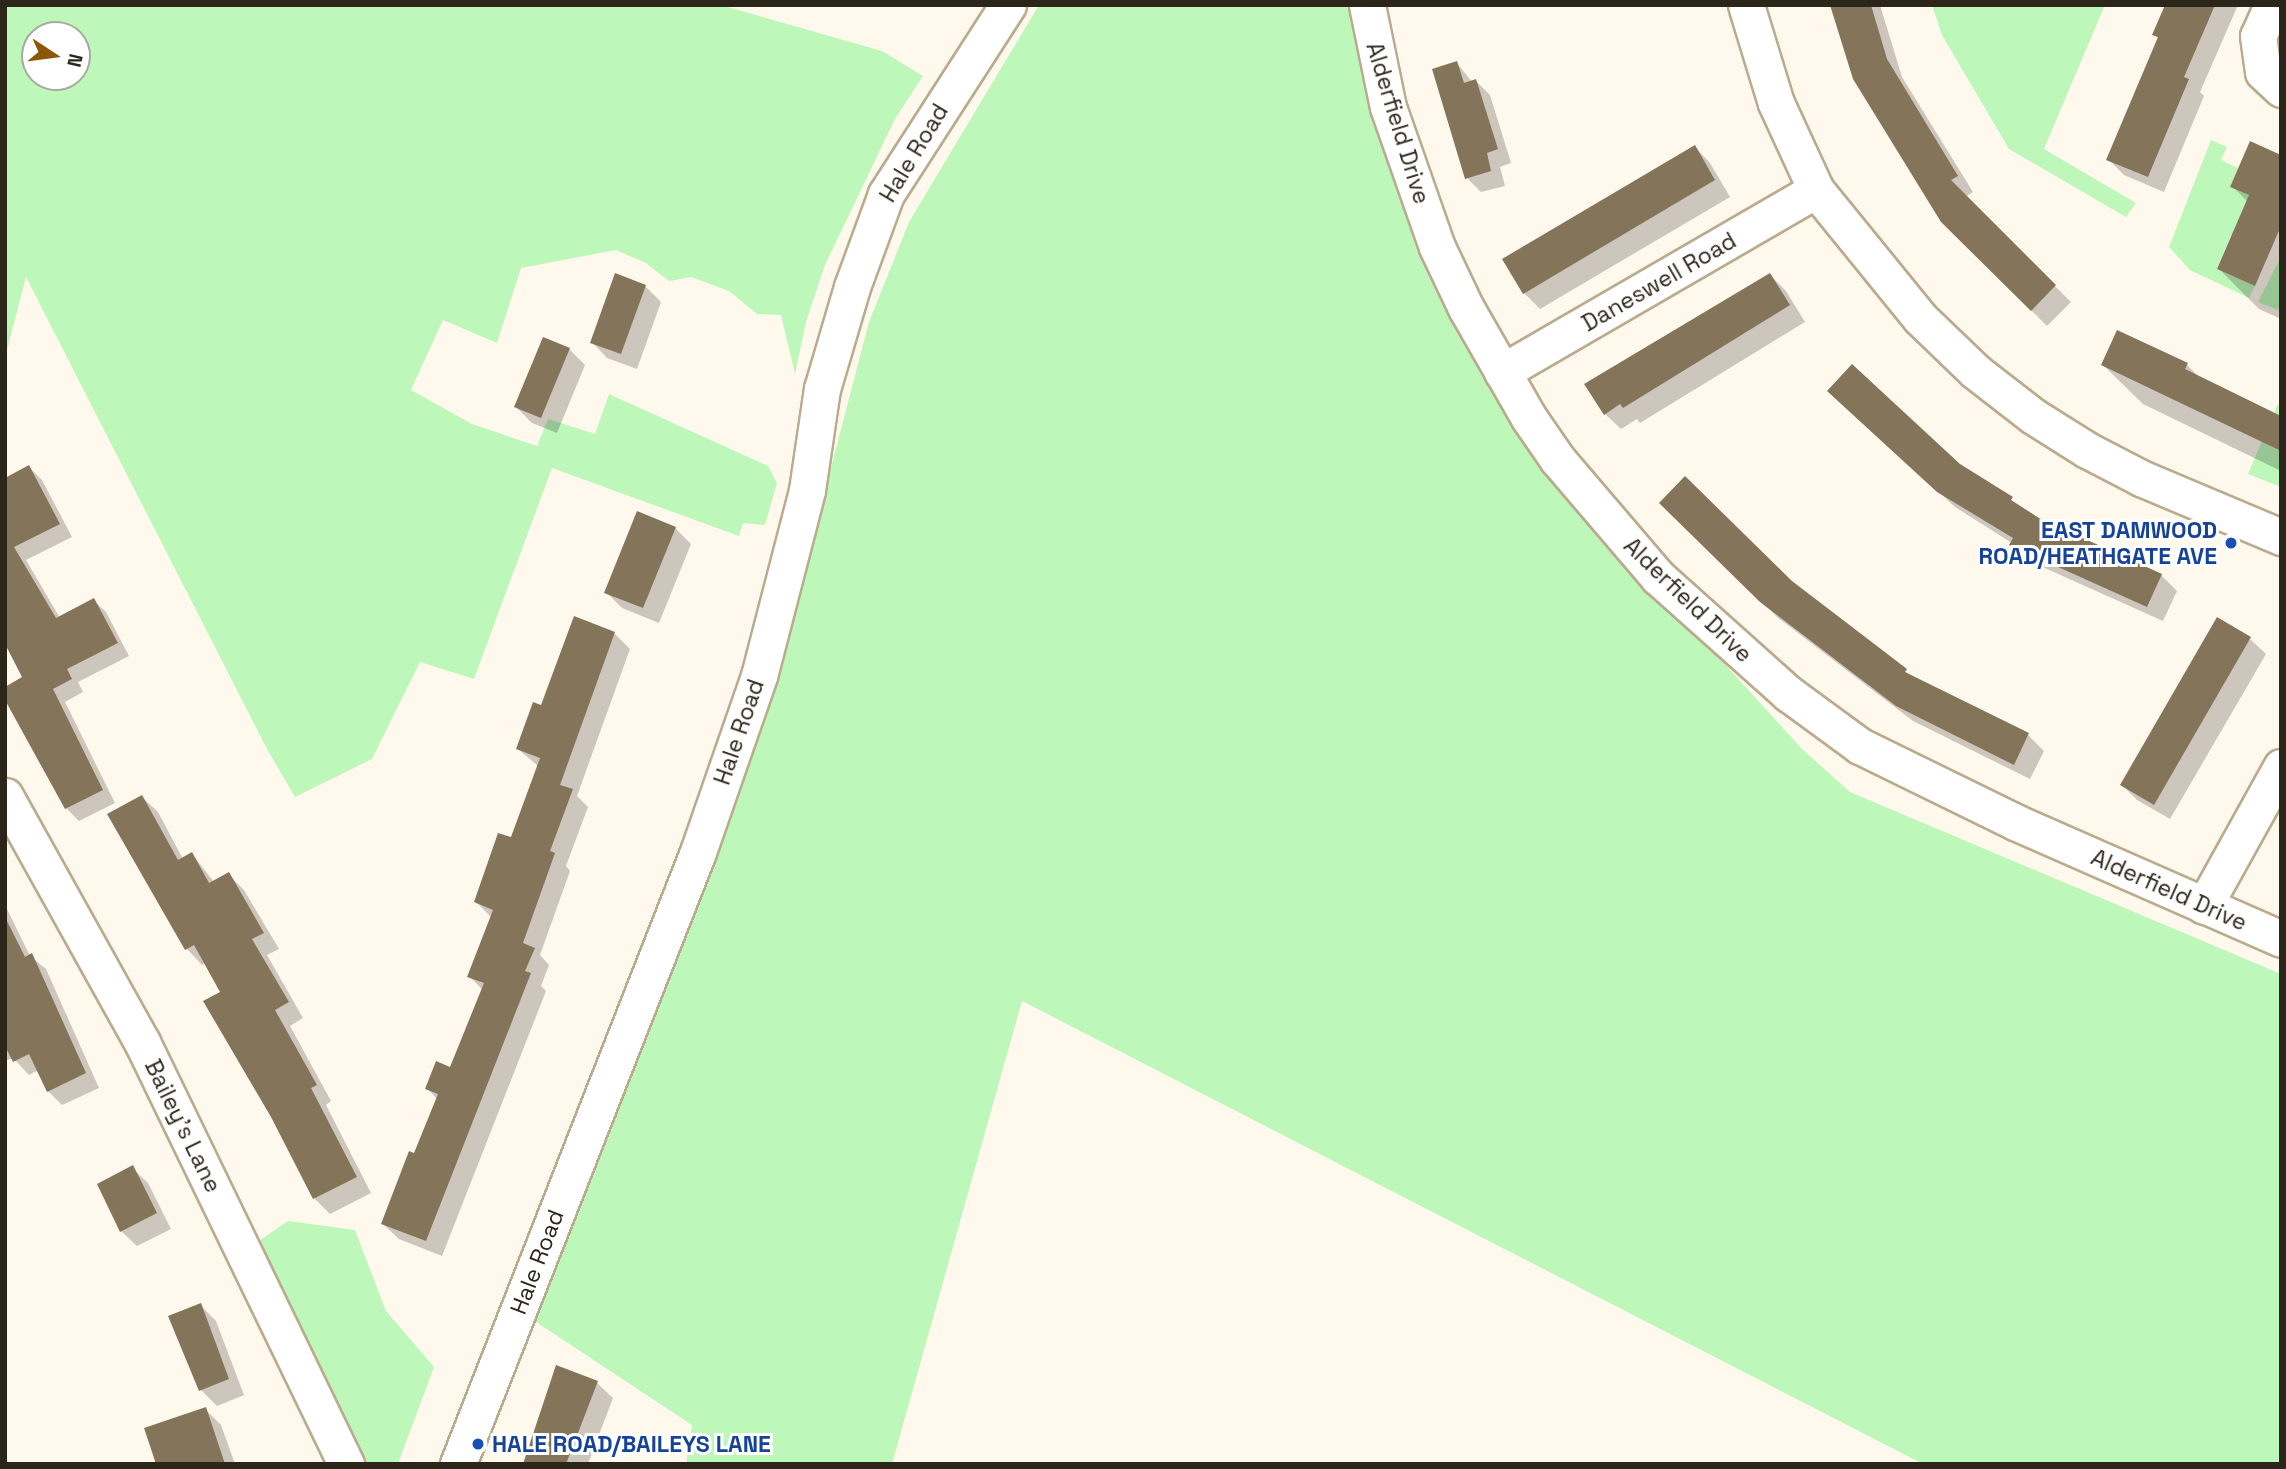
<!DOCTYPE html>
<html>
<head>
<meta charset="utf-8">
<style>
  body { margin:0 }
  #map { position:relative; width:2286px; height:1469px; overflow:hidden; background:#fff8ec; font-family:"Space Grotesk",sans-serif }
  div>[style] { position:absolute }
  .green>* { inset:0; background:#bdf7ba }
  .shadow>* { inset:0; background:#0003 }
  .building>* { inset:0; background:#84755a }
  .roads { filter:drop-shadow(2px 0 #bbab8e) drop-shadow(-2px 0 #bbab8e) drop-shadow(0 2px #bbab8e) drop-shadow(0 -2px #bbab8e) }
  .minor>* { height:35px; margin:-17.5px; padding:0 17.5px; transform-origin:17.5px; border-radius:17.5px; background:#fff }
  .dots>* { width:19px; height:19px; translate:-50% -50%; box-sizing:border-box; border:4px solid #fff; border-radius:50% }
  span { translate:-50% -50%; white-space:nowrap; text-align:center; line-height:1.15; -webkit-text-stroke:6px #fff; paint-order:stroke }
  .street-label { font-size:23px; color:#2c261a }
  .transit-label { font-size:23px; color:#164399; font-weight:700 }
  .right { translate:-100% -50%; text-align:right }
  .left { translate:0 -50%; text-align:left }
  .frame { position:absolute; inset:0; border:7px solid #2c261a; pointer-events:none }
  .north { position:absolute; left:21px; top:21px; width:70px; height:70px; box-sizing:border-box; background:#fff; border:2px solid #aba8a3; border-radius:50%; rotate:103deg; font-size:19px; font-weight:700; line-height:28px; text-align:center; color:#2c261a }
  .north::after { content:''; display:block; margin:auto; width:24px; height:32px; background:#8c5806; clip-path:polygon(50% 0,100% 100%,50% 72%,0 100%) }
</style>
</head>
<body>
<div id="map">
  <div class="green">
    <i style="clip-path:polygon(evenodd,5px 5px,721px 5px,882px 51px,923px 76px,895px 119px,825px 265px,806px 322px,795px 374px,781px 315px,757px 314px,729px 291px,691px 277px,669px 281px,646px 263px,616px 250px,521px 268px,497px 343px,443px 320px,411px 390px,472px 424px,537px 446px,548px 419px,595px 434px,609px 394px,768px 466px,777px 483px,765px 525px,743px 523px,739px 536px,552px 468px,474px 679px,420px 662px,372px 759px,295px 797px,267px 749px,26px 277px,5px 358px,5px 5px,35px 35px,77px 35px,77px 77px,35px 77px,35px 35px)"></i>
    <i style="clip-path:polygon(1039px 5px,1352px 5px,1382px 143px,1444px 298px,1682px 617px,1802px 749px,1850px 792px,2281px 974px,2281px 1464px,1923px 1464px,1022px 1001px,892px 1464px,686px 1464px,692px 1425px,533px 1320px,689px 881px,768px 709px,869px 322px,909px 222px)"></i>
    <i style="clip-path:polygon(1932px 5px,2105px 5px,2044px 149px,2136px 203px,2126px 217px,2009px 149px,1942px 35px)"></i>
    <i style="clip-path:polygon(2211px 140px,2227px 147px,2221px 160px,2238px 168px,2230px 187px,2256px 198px,2230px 238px,2217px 269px,2255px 286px,2249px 298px,2190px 270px,2169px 247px)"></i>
    <i style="clip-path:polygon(2281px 257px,2281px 303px,2278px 310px,2258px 302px)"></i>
    <i style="clip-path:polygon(2278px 404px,2281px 412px,2267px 444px,2281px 451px,2281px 487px,2248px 474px)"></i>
    <i style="clip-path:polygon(288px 1221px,355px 1230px,386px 1311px,434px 1367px,398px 1464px,368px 1464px,256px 1243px)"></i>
  </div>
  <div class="shadow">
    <i style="clip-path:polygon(1832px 5px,1880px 5px,1902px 77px,1973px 192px,1965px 197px,2071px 302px,2047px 326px,1942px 221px)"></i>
    <i style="clip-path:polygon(2167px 5px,2238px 5px,2200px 92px,2204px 96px,2164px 192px,2124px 175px,2108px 159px,2159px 39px,2154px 34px)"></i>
    <i style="clip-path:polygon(1457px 63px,1472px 82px,1476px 81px,1490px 95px,1511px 163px,1500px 167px,1505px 186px,1481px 192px,1467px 178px)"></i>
    <i style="clip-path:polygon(1695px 147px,1710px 163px,1730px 197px,1540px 309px,1524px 293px)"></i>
    <i style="clip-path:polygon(2281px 157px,2281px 319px,2259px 309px,2219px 269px,2248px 202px,2232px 186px)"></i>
    <i style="clip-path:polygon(1770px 275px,1786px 291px,1805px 322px,1640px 423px,1637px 419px,1621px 429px,1605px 414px)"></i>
    <i style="clip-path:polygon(645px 286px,661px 302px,637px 369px,607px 358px,592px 342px)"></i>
    <i style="clip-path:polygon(569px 349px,585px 365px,557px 433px,532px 423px,516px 407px)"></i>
    <i style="clip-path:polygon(2103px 365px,2187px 365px,2201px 379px,2281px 417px,2281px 471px,2143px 404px)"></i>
    <i style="clip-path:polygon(1845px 406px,1959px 466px,2039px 520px,2161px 575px,2177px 591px,2163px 621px,2027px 560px,2012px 543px,1955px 507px)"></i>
    <i style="clip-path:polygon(29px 467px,42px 480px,72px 537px,26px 560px,60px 618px,93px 600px,106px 612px,129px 656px,78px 682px,83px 692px,65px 702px,115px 803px,79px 821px,66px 808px,25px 678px,5px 524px)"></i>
    <i style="clip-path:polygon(1661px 503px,1791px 583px,1913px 678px,2028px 735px,2044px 751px,2030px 779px,1913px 721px,1777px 617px)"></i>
    <i style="clip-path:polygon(675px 528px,691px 544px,659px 623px,622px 608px,606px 592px)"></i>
    <i style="clip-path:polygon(614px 633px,630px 649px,577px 796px,588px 807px,566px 866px,570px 871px,540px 955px,549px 965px,541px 986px,546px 991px,442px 1256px,399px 1239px,383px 1224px,438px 1100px,427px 1088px,451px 1069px,483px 990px,469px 976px,492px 918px,476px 902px,512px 840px,538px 766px,518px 749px,542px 707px)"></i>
    <i style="clip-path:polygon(2250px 639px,2266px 654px,2170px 819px,2137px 800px,2122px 785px)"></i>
    <i style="clip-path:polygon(142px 797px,158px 812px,183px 859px,192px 854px,214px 882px,228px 874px,244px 890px,279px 949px,267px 955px,303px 1018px,290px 1026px,331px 1101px,326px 1105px,371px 1193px,330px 1214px,314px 1198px,273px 1117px,222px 992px,206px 963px,202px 965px,187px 949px,109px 815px)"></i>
    <i style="clip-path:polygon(5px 905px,30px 956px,46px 969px,99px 1088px,62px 1105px,48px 1091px,38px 1070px,29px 1075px,13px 1058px,5px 1061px)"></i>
    <i style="clip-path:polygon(132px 1168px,148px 1183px,171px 1229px,137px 1246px,121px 1231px)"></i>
    <i style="clip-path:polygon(200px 1305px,216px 1321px,244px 1395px,217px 1406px,201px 1390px)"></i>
    <i style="clip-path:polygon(597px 1383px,613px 1398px,588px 1464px,525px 1464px)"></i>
    <i style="clip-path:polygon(205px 1409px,221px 1425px,235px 1464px,158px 1464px)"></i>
  </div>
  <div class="building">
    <i style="clip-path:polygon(1830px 5px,1871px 5px,1887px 59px,1958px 176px,1951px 180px,2056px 285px,2031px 311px,1941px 222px,1853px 79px)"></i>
    <i style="clip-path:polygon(2165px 5px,2215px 5px,2184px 77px,2189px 79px,2148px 177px,2106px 160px,2158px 37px,2152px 35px)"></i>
    <i style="clip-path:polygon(1457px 61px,1464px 83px,1476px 79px,1498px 149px,1487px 153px,1491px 171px,1465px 179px,1432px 69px)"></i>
    <i style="clip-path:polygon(2250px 141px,2281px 155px,2281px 226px,2255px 286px,2217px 269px,2249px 195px,2230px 187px)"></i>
    <i style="clip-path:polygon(1695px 145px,1715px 180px,1523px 294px,1502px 259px)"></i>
    <i style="clip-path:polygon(615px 273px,646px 285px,621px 354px,590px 343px)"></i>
    <i style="clip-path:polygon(1770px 273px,1790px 305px,1623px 408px,1620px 404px,1604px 415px,1584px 384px)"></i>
    <i style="clip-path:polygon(2117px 330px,2188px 363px,2185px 369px,2281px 416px,2281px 451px,2101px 365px)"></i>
    <i style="clip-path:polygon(543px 337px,570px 348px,541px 418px,514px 407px)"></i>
    <i style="clip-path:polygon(1852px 364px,1960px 464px,2013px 497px,2011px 500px,2039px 518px,2162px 574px,2147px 607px,2009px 545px,2013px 538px,1937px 492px,1827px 391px)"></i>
    <i style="clip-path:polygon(29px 465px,60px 524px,14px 547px,56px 618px,94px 598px,118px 643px,67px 669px,72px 679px,53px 689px,103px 790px,65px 809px,5px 700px,5px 687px,22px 677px,5px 644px,5px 478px)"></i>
    <i style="clip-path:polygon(1685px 476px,1792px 581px,1907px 669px,1905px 672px,2029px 733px,2014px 765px,1896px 706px,1760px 602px,1659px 503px)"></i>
    <i style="clip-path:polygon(637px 511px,676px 527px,643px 608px,604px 593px)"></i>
    <i style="clip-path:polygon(574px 616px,615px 632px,560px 785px,573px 789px,550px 851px,555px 853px,523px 943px,535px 948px,525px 971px,531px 973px,426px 1241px,381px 1224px,409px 1151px,414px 1153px,438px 1094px,425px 1089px,436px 1061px,450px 1067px,484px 983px,467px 977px,493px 910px,474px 902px,498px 833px,511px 837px,540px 758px,516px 749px,533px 702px,541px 705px)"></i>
    <i style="clip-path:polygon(2217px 617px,2251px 637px,2154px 805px,2120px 785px)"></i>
    <i style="clip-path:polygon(142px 795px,178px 860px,192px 852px,209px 883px,229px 872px,264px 933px,252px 939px,289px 1002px,275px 1010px,317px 1085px,311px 1088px,357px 1177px,313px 1199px,271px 1117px,203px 1001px,220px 992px,194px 945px,185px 950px,107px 814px)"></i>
    <i style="clip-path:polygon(5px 917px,25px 957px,32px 953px,86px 1073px,47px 1092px,29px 1054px,13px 1062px,5px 1046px)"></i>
    <i style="clip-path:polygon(133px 1165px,157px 1213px,120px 1232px,97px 1184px)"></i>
    <i style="clip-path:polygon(201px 1303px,229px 1379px,199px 1391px,168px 1316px)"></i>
    <i style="clip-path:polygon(556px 1365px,598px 1381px,566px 1464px,523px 1464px)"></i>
    <i style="clip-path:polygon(206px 1407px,225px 1464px,156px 1464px,144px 1428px)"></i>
  </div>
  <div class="roads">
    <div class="minor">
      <i style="left:1367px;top:5px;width:104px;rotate:78.4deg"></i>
      <i style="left:1388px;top:107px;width:148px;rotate:70.7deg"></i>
      <i style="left:1437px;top:247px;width:68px;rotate:64.6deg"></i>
      <i style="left:1466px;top:308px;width:127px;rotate:60.2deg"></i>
      <i style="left:1529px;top:418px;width:51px;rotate:55.4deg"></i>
      <i style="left:1558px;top:460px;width:154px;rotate:49.5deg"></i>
      <i style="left:1658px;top:577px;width:176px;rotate:41.8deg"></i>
      <i style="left:1789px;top:694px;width:88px;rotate:36.2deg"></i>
      <i style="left:1860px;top:746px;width:173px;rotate:26.1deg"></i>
      <i style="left:2015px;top:822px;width:291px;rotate:23.7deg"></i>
      <i style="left:1746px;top:5px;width:102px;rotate:73deg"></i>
      <i style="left:1776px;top:103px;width:96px;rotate:65.3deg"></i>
      <i style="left:1816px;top:190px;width:165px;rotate:50.9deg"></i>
      <i style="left:1920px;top:318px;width:76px;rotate:43.9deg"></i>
      <i style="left:1975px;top:371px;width:73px;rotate:37.8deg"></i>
      <i style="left:2033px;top:416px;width:64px;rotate:32.2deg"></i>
      <i style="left:2087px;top:450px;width:63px;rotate:27.4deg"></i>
      <i style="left:2143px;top:479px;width:150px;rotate:22.8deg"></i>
      <i style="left:2272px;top:5px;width:34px;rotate:114deg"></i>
      <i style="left:2258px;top:36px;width:36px;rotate:82deg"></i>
      <i style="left:2263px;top:72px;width:25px;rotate:43deg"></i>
      <i style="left:1502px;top:372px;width:363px;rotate:-30.1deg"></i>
      <i style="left:5px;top:796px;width:282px;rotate:60.9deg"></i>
      <i style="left:142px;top:1042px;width:469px;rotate:64.2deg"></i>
      <i style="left:2204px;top:906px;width:159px;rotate:-61deg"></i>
      <i style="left:458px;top:1464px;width:657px;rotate:-68.59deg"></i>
      <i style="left:698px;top:852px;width:186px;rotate:-70.9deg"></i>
      <i style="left:759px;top:676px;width:192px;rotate:-75.5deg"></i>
      <i style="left:807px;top:490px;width:102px;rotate:-81.6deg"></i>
      <i style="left:822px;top:389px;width:106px;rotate:-73.6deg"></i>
      <i style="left:852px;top:287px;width:99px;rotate:-69.9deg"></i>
      <i style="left:886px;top:194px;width:225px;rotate:-57.2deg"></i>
    </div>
  </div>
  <div class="dots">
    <i style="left:2231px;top:543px;background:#1a4fb4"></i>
    <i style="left:478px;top:1444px;background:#1a4fb4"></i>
  </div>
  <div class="street-label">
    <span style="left:1398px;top:123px;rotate:73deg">Alderfield Drive</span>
    <span style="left:914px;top:153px;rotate:-59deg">Hale Road</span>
    <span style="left:1659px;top:282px;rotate:-30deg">Daneswell Road</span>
    <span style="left:1688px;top:600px;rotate:44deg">Alderfield Drive</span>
    <span style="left:739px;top:732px;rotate:-71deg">Hale Road</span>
    <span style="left:2169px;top:890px;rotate:24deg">Alderfield Drive</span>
    <span style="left:183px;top:1126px;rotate:64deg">Bailey's Lane</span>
    <span style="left:537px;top:1262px;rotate:-69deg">Hale Road</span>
  </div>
  <div class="transit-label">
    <span class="right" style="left:2217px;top:543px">EAST DAMWOOD<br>ROAD/HEATHGATE AVE</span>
    <span class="left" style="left:492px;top:1444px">HALE ROAD/BAILEYS LANE</span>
  </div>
  <div class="frame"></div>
  <div class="north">N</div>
</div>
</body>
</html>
